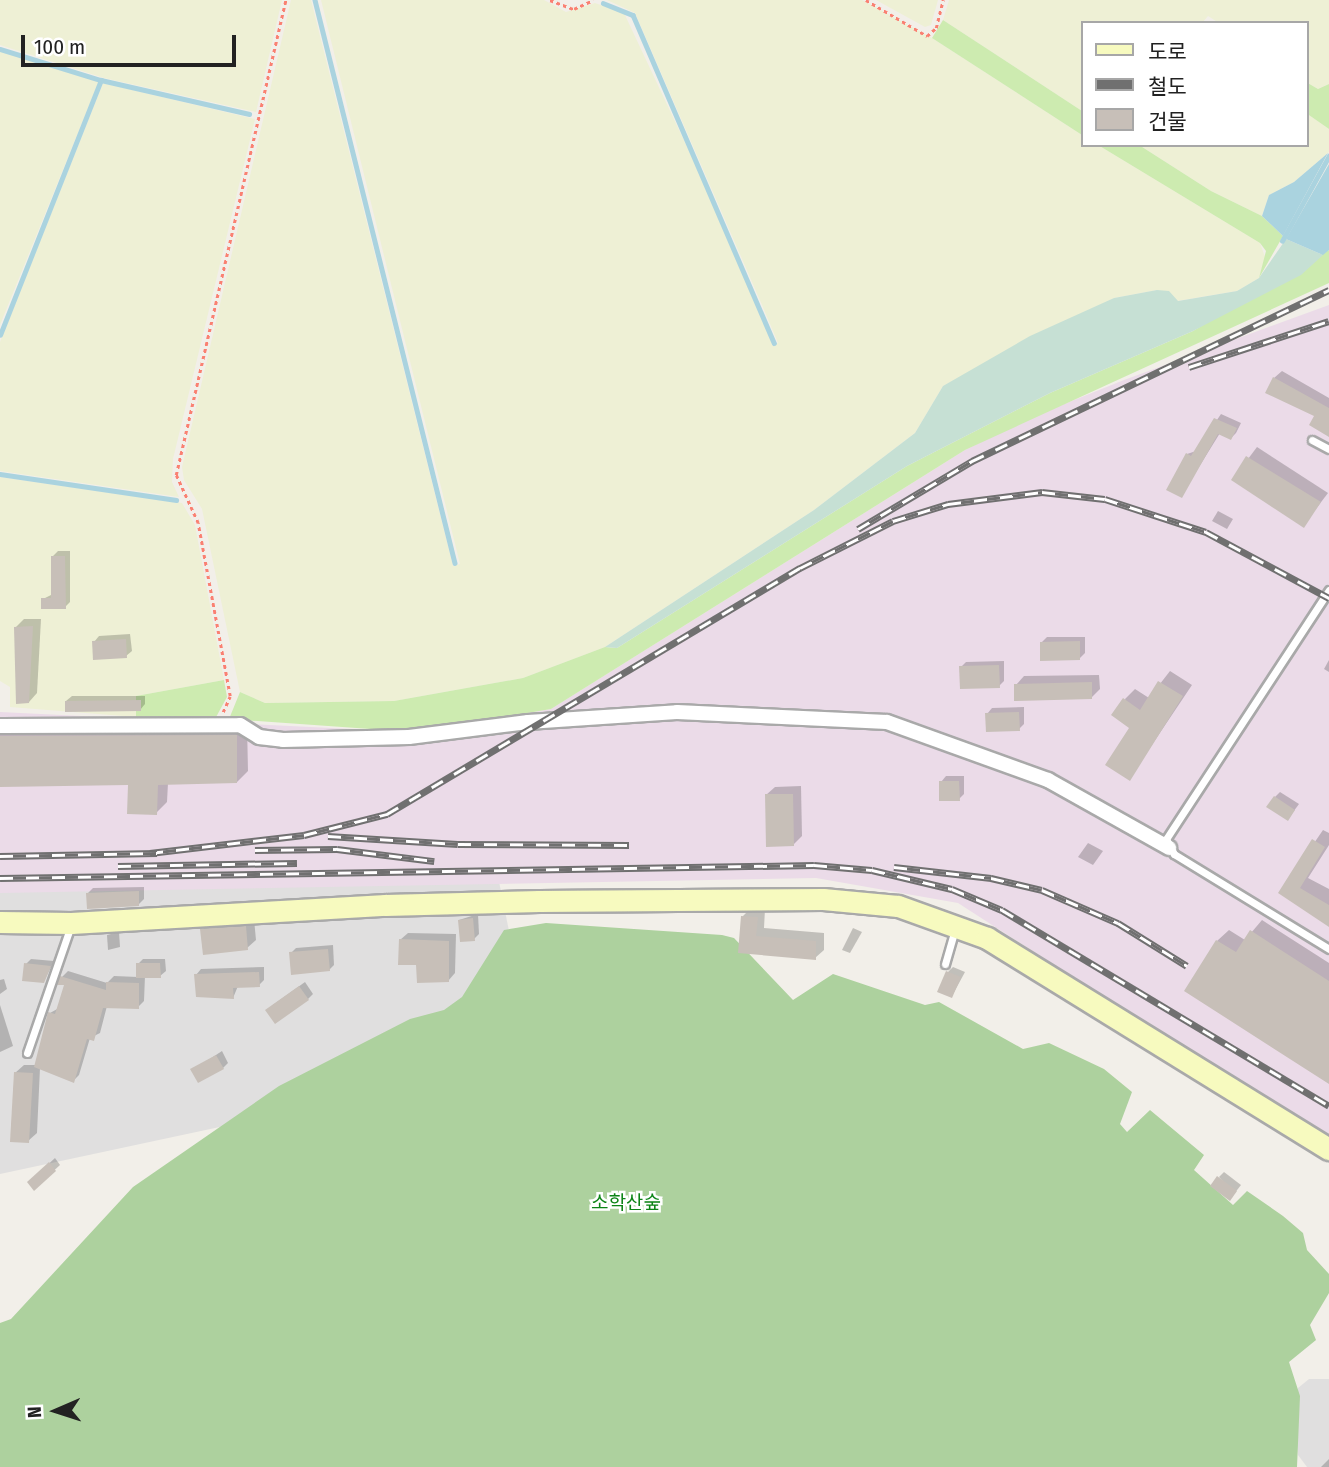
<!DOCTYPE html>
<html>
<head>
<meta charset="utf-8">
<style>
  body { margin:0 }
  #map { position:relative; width:1329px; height:1467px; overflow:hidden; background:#f2efe9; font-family:"Fira Sans Condensed","Noto Sans KR",sans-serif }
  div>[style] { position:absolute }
  .residential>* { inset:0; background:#e0dfdf }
  .industrial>* { inset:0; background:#ebdbe8 }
  .farmland>* { inset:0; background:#eef0d5 }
  .grass>* { inset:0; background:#cdebb0 }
  .forest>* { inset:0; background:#add19e }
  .wetland>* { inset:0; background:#c6e0d4 }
  .water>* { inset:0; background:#aad3df }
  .shadow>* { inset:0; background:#0003 }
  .stream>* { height:4.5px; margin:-2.25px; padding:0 2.25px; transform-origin:2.25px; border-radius:2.25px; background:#aad3df }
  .building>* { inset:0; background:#c7bfb8 }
  .path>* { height:2.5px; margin-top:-1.25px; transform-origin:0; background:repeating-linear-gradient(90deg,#fa8072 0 3.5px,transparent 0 7px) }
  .roads { filter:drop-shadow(2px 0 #a9a9a9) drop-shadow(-2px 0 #a9a9a9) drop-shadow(0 2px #a9a9a9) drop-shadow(0 -2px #a9a9a9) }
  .lane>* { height:7px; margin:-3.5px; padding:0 3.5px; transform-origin:3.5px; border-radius:3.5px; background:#fff }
  .street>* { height:14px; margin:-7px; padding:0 7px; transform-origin:7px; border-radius:7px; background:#fff }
  .secondary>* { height:21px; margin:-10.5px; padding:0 10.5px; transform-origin:10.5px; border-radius:10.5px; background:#f7fabf }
  .rail>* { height:7px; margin-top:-3.5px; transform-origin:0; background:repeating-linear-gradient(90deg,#fff 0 13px,#707070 0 26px); box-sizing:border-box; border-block:2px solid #707070 }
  span { translate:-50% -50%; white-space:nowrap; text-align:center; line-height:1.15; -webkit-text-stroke:5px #fff; paint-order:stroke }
  .park-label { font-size:19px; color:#0c8416 }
  .legend { position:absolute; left:1081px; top:21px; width:228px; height:126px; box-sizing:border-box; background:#fff; border:2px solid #a7a7a7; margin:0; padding:9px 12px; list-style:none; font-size:21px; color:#222 }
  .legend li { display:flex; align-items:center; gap:14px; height:35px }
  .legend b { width:35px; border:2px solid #a7a7a7 }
  .north { position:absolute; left:21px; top:1376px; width:70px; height:70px; -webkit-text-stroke:5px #fff; paint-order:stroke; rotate:267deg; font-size:19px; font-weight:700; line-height:28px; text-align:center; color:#222 }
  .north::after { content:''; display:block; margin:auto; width:24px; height:32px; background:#222; clip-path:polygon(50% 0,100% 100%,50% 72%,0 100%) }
  .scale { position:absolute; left:21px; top:35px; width:215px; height:32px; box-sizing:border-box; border:4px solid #222; border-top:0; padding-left:9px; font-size:21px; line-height:24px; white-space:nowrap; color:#222; -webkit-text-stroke:5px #fff; paint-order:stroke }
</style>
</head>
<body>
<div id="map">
  <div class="residential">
    <i style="clip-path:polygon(492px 847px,525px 1010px,243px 1122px,0 1174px,0 867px)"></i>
    <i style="clip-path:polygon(1309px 1379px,1329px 1379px,1329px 1467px,1307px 1467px,1298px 1455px,1294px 1413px,1298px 1388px)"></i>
  </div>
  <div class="industrial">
    <i style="clip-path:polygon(1329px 305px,1329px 1142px,958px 903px,816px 878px,0 893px,0 712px,413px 732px,551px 709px,965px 450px,1027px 419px,1124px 380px)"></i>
  </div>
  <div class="farmland">
    <i style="clip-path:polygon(0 0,282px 0,256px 112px,104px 78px,0 45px)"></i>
    <i style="clip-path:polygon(291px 0,311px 0,453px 566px,460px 564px,321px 0,544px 0,566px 12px,595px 3px,624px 13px,705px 185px,773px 345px,778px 343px,762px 305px,635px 13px,607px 0,862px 0,932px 38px,1082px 135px,1082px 145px,1098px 145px,1260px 243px,1265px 257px,1259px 278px,1237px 291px,1177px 301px,1157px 290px,1114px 298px,943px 386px,915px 433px,814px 510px,605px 647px,523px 678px,394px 701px,265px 703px,240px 692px,202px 509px,184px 480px,182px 467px)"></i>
    <i style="clip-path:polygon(876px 0,938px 0,931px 25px,925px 27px)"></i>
    <i style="clip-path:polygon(949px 0,1329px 0,1329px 84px,1318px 89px,1306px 82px,1306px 23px,1219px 23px,1208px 16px,1202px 23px,1082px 23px,1082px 111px,943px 20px)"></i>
    <i style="clip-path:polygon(0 51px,99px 81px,0 325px)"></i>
    <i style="clip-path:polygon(103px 83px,255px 119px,173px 459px,172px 482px,179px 497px,0 471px,0 342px)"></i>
    <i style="clip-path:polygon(1306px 113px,1329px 129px,1329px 152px,1294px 182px,1269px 195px,1262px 216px,1211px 191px,1139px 145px,1306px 145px)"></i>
    <i style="clip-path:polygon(0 477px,182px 503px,195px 525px,224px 680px,136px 696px,136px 717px,10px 707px,10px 687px,0 681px)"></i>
  </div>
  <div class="grass">
    <i style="clip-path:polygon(943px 20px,1082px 111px,1082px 135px,932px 38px)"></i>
    <i style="clip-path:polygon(1306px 82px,1318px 89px,1329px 84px,1329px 129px,1306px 113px)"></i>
    <i style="clip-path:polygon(1098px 145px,1139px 145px,1211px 191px,1262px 216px,1283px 236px,1259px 278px,1266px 251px,1260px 243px)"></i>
    <i style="clip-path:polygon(1329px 250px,1329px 283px,965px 450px,551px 709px,413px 732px,229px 719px,240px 692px,265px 703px,394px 701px,523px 678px,605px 647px,617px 648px,907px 466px,1050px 393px,1193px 331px)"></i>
    <i style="clip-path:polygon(224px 680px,227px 697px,215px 719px,136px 717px,136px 696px)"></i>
  </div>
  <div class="forest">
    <i style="clip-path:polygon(546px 923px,722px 935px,734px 938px,793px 1000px,833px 974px,925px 1005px,939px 1002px,1023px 1049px,1049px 1043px,1104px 1069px,1132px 1092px,1120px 1124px,1127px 1132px,1150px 1110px,1204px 1155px,1194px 1170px,1233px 1205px,1247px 1191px,1283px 1216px,1303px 1233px,1307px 1250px,1329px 1274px,1329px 1293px,1310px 1325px,1316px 1340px,1289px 1362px,1300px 1396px,1297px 1467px,0 1467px,0 1323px,11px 1319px,133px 1187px,279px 1086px,410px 1019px,444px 1010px,462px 997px,504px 930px)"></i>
  </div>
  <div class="wetland">
    <i style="clip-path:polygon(1286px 239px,1323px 255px,1301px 275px,1193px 331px,1050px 393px,907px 466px,617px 648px,605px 647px,814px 510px,915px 433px,943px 386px,1030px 336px,1114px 298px,1157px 290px,1169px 291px,1178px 301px,1237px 291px,1259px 278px)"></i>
  </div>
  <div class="water">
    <i style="clip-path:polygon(1328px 153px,1283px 236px,1262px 216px,1269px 195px,1294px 182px)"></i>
    <i style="clip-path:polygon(1329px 164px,1329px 250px,1323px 255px,1286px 239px)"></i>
  </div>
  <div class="shadow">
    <i style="clip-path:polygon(1282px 371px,1329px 398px,1329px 435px,1317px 416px,1274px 378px)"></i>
    <i style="clip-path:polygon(1221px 414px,1241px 423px,1236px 433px,1231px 438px,1220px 433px,1181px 496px,1187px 454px,1196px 451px)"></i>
    <i style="clip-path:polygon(1257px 447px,1328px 493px,1303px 526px,1233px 479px)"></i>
    <i style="clip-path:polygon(1218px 511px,1233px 519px,1227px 529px,1212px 521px)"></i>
    <i style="clip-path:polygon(58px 551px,70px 551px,70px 602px,65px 607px,43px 599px,53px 594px,53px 556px)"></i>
    <i style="clip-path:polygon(24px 619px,41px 619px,37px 693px,29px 702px,15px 628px)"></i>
    <i style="clip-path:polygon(130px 634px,132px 651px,126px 656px,94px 642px,99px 636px)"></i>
    <i style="clip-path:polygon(1047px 637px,1085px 637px,1085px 653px,1080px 658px,1041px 643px)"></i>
    <i style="clip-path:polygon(1329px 660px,1329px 672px,1324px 669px)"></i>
    <i style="clip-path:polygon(1004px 661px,1004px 681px,999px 686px,961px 667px,966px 662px)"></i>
    <i style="clip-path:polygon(1170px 671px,1192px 685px,1129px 779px,1131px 727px,1125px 699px,1135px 689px,1149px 698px)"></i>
    <i style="clip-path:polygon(1099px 675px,1100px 689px,1091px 698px,1016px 685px,1024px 676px)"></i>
    <i style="clip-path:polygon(72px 696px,145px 696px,145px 704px,140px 710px,66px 701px)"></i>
    <i style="clip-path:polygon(1024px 707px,1024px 724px,1019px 729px,987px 714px,992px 708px)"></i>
    <i style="clip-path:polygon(247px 724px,248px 771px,237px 782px,168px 783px,167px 802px,156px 813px,130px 783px,0 785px,0 726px)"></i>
    <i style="clip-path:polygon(946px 776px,964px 776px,964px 794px,959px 799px,941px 782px)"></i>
    <i style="clip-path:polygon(801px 786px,802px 836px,794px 844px,766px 795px,775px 787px)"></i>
    <i style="clip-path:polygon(1280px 792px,1299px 804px,1288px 819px,1275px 797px)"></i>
    <i style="clip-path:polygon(1323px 830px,1329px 833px,1329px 845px,1308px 878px,1329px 889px,1329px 925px,1280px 893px)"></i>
    <i style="clip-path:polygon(1088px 843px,1103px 851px,1093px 865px,1078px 857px)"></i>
    <i style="clip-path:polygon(144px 887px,144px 899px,139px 904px,88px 893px,93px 888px)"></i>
    <i style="clip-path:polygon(751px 908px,765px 909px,764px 928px,824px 933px,824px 950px,815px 958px,740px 952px,743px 916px)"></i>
    <i style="clip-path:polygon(478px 914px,479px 934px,474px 939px,459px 920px)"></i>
    <i style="clip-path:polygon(254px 919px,256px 940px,247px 948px,202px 930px,210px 922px)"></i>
    <i style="clip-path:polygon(1262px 920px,1329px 963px,1329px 1082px,1217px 941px,1229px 930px,1245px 940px)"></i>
    <i style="clip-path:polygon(853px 928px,862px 932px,850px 953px,842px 950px)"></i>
    <i style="clip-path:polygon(119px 932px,120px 947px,108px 950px,107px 935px)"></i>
    <i style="clip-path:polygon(408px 933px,456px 934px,455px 973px,448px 981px,418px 964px,400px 940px)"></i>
    <i style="clip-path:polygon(333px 945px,334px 965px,329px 970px,291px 953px,296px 948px)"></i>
    <i style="clip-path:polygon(31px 959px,54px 961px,44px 981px,26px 964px)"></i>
    <i style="clip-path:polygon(143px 959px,165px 959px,166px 971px,160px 976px,145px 976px,144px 1001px,138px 1007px,107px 1006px,100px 1033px,90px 1038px,79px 1075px,73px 1081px,40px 1068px,37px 1133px,28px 1141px,15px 1073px,24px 1065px,37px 1065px,50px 1013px,59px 1008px,66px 984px,62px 977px,68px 971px,107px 983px,114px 976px,138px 977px,138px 964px)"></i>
    <i style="clip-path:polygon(264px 967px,264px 980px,259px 985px,238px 986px,233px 998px,196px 975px,201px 969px)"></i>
    <i style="clip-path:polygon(953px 967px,965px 972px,952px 996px,948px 972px)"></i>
    <i style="clip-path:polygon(4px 979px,7px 989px,0 994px,0 980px)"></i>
    <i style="clip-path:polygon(305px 982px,313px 994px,308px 999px,273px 1005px)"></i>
    <i style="clip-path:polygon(0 1005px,13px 1046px,0 1052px)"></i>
    <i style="clip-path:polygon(222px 1051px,228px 1063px,223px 1068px,193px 1070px)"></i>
    <i style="clip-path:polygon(55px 1158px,60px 1165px,35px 1188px,29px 1182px)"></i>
    <i style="clip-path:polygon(1224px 1172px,1241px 1185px,1234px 1194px,1219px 1177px)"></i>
    <i style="clip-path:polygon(1329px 1459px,1329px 1467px,1321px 1467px)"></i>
  </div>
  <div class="stream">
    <i style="left:315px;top:0;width:580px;rotate:76.04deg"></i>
    <i style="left:603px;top:3px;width:32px;rotate:22deg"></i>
    <i style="left:633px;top:15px;width:357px;rotate:66.7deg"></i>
    <i style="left:0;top:49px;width:106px;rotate:17.1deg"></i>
    <i style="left:101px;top:80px;width:152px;rotate:12.9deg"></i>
    <i style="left:1282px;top:241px;width:97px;rotate:-61.1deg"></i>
    <i style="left:0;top:335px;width:274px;rotate:-68.4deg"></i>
    <i style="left:0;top:474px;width:178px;rotate:8.4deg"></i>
  </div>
  <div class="building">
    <i style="clip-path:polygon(1273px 377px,1329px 408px,1329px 437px,1309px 425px,1314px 416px,1265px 393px)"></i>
    <i style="clip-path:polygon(1214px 418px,1237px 428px,1231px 440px,1218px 434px,1182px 498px,1166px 490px,1186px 453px,1191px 456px)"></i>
    <i style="clip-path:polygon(1246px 456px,1321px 502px,1304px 528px,1231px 480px)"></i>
    <i style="clip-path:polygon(51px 556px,65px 556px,66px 609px,41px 609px,41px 598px,51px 598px)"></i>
    <i style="clip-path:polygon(33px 626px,29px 703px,16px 704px,14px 627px)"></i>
    <i style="clip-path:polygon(126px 639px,127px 658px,93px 660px,92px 641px)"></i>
    <i style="clip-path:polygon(1080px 641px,1080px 660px,1040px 661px,1040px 642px)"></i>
    <i style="clip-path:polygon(999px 665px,1000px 688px,960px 689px,959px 666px)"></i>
    <i style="clip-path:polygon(1158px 681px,1183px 696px,1130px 781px,1105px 765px,1129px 728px,1111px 715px,1123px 698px,1140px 710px)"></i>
    <i style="clip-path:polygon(1092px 682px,1092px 699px,1014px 701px,1014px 684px)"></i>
    <i style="clip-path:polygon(141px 700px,141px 711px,65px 712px,65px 701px)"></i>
    <i style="clip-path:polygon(1019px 712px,1020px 731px,986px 732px,985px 713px)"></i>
    <i style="clip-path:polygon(237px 735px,237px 783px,158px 785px,157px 815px,127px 814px,128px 785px,0 787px,0 736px)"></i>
    <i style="clip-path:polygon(939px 781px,959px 781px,960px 801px,939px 801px)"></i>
    <i style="clip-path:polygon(765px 794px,793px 794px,794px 846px,766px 847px)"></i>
    <i style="clip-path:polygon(1274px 796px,1295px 810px,1288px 821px,1266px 807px)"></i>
    <i style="clip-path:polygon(1312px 839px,1325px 847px,1300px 888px,1329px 905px,1329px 927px,1278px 893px)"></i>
    <i style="clip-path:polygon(139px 891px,139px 906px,87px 909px,86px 893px)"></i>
    <i style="clip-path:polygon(741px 916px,758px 917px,756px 936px,816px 941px,816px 960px,738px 953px)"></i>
    <i style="clip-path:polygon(473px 918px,475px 941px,460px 942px,458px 920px)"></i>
    <i style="clip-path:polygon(246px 926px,248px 950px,203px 955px,200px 929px)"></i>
    <i style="clip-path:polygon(1250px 930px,1329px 981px,1329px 1084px,1184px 991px,1216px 940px,1236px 952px)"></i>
    <i style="clip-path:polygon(399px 939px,449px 941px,449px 982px,417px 983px,416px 965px,398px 965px)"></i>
    <i style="clip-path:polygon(328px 949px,330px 971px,291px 975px,289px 952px)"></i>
    <i style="clip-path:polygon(24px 963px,51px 966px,44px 983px,22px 981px)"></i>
    <i style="clip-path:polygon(136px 963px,160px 963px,161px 978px,136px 978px)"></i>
    <i style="clip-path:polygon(946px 971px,961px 977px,952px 998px,937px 992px)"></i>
    <i style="clip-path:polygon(259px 972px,260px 987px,233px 988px,234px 999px,196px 997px,194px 974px)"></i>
    <i style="clip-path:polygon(60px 976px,106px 990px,106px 982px,139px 983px,139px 1009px,103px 1008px,94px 1041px,87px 1039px,74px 1083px,34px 1067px,48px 1012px,55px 1014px,64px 985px,57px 985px)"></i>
    <i style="clip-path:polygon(299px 986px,309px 1000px,275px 1024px,265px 1010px)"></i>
    <i style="clip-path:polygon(216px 1055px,224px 1069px,198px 1083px,190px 1069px)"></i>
    <i style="clip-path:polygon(14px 1072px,33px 1073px,29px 1143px,10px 1142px)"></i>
    <i style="clip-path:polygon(49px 1162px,56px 1171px,34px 1191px,27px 1182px)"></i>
    <i style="clip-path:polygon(1217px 1176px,1237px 1191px,1230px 1201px,1210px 1186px)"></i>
  </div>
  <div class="path">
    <i style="left:550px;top:0;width:26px;rotate:21deg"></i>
    <i style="left:574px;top:9px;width:21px;rotate:-25deg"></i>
    <i style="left:866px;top:0;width:71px;rotate:30.5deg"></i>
    <i style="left:927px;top:36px;width:12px;rotate:-42deg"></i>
    <i style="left:936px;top:28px;width:29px;rotate:-76deg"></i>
    <i style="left:223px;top:712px;width:17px;rotate:-66deg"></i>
    <i style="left:230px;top:696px;width:176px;rotate:-100.5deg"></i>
    <i style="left:198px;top:523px;width:53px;rotate:-114.6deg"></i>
    <i style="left:176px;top:475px;width:488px;rotate:-77deg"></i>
  </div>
  <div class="roads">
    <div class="lane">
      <i style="left:1312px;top:440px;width:19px;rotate:28deg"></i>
      <i style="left:1329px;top:590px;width:298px;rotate:123.2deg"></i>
      <i style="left:1166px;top:839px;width:17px;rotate:62deg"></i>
      <i style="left:1174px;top:854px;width:182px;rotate:31.5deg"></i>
      <i style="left:945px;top:964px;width:37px;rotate:-74deg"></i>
      <i style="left:27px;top:1053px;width:135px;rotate:-71deg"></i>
    </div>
    <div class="street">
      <i style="left:0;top:726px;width:240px;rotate:-0.2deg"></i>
      <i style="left:240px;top:725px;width:22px;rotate:32deg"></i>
      <i style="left:259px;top:737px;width:24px;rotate:7deg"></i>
      <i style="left:283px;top:740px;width:126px;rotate:-1.4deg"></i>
      <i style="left:409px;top:737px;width:120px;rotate:-7.2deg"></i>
      <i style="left:528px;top:722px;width:149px;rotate:-3.8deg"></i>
      <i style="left:677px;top:712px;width:210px;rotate:2.7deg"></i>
      <i style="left:887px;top:722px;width:171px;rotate:19.8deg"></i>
      <i style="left:1048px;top:780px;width:139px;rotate:29.3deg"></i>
    </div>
    <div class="secondary">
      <i style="left:0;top:922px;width:71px;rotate:0.8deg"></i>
      <i style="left:71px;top:923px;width:315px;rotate:-3.3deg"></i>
      <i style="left:385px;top:905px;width:154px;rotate:-1.5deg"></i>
      <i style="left:539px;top:901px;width:284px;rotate:-0.4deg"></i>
      <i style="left:823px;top:899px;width:75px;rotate:5.3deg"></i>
      <i style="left:898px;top:906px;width:95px;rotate:19.8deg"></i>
      <i style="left:987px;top:938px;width:402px;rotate:31.7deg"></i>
    </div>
  </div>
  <div class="rail">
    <i style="left:1189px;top:367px;width:147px;rotate:-18.2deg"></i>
    <i style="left:858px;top:529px;width:133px;rotate:-30.8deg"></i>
    <i style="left:972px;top:461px;width:396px;rotate:-25.6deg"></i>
    <i style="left:328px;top:836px;width:130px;rotate:3.5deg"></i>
    <i style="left:458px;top:844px;width:171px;rotate:0.3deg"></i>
    <i style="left:255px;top:850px;width:82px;rotate:-0.7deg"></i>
    <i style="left:337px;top:849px;width:98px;rotate:7.1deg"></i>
    <i style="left:150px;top:853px;width:155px;rotate:-6.7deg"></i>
    <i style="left:304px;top:835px;width:86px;rotate:-14.2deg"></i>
    <i style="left:387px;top:814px;width:481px;rotate:-30.8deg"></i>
    <i style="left:800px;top:568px;width:104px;rotate:-26.8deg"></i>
    <i style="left:893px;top:521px;width:58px;rotate:-17.2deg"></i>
    <i style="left:948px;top:504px;width:95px;rotate:-7.3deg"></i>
    <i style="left:1042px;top:492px;width:63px;rotate:6.3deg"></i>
    <i style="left:1105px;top:499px;width:106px;rotate:18.1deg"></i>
    <i style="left:1206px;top:532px;width:140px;rotate:28.2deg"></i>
    <i style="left:0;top:856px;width:157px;rotate:-1.1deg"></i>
    <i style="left:118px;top:866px;width:179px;rotate:-1deg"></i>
    <i style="left:894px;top:867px;width:98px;rotate:6.5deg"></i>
    <i style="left:991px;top:878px;width:52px;rotate:13.2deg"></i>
    <i style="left:1042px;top:890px;width:83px;rotate:23.5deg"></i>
    <i style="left:1118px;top:923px;width:81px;rotate:31.9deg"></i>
    <i style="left:0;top:878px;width:814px;rotate:-0.91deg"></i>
    <i style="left:814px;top:865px;width:58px;rotate:4.9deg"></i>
    <i style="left:872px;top:870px;width:82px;rotate:13.4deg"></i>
    <i style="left:952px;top:889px;width:54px;rotate:22.8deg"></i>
    <i style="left:1002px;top:910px;width:381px;rotate:30.9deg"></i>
  </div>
  <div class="park-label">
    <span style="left:626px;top:1203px">소학산숲</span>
  </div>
  <ul class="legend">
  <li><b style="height:9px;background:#f7fabf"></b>도로</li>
  <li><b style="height:9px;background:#707070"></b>철도</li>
  <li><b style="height:19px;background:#c7bfb8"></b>건물</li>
  </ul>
  <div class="north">N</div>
  <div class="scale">100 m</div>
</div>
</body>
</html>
